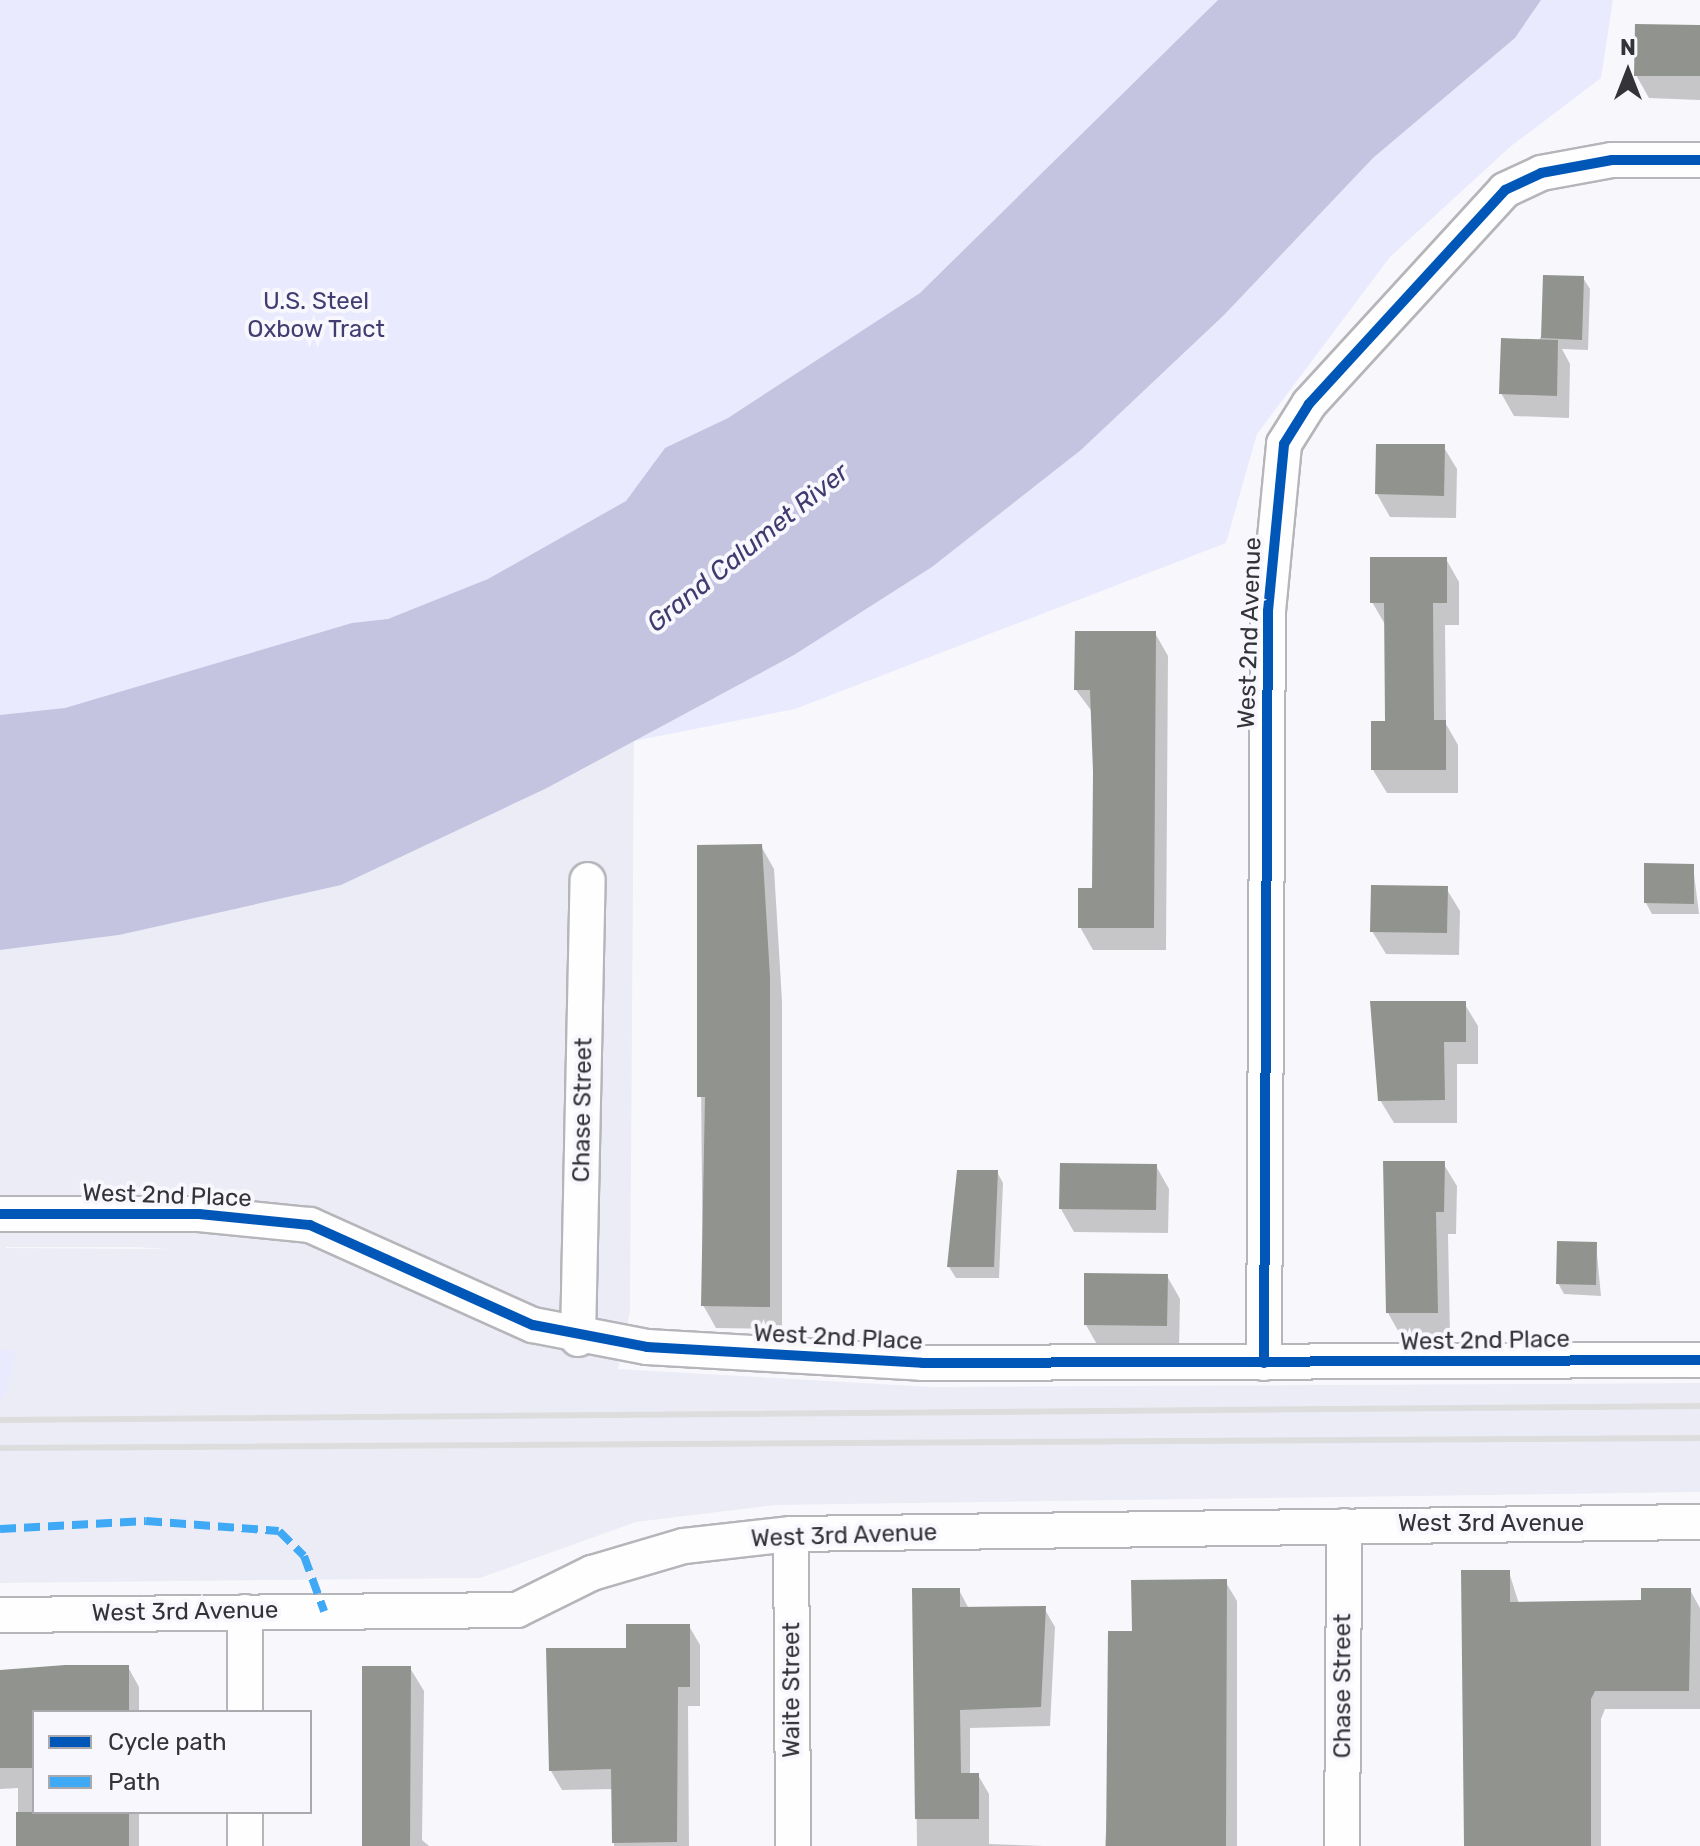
<!DOCTYPE html>
<html>
<head>
<meta charset="utf-8">
<style>
  body { margin:0 }
  #map { position:relative; width:1700px; height:1846px; overflow:hidden; background:#f8f8fc; font-family:Rubik,sans-serif }
  div>[style] { position:absolute }
  .built>* { inset:0; background:#ececf7 }
  .green>* { inset:0; background:#eaeafe }
  .water>* { inset:0; background:#c4c4e1 }
  .shadow>* { inset:0; background:#0003 }
  .building>* { inset:0; background:#91938e }
  .roads { filter:drop-shadow(2px 0 #b5b5ba) drop-shadow(-2px 0 #b5b5ba) drop-shadow(0 2px #b5b5ba) drop-shadow(0 -2px #b5b5ba) }
  .minor>* { height:34px; margin:-17px; padding:0 17px; transform-origin:17px; border-radius:17px; background:#fefeff }
  .rail>* { height:6px; margin:-3px; padding:0 3px; transform-origin:3px; border-radius:3px; background:#ddd }
  .quiet>* { height:8px; margin-top:-4px; transform-origin:0; background:repeating-linear-gradient(90deg,#3fa9f5 0 16px,transparent 0 24px) }
  .cycleway>* { height:10px; margin:-5px; padding:0 5px; transform-origin:5px; border-radius:5px; background:#0057b8 }
  span { translate:-50% -50%; white-space:nowrap; text-align:center; line-height:1.15; -webkit-text-stroke:8px #f7f7fd; paint-order:stroke }
  .park-label { font-size:24px; color:#413d71 }
  .street-label { font-size:24px; color:#333338 }
  .water-label { font-size:26px; color:#403b6f; font-style:italic }
  .legend { position:absolute; left:32px; top:1710px; width:280px; height:104px; box-sizing:border-box; background:#f7f7fd; border:2px solid #a9a9ae; margin:0; padding:10px 14px; list-style:none; font-size:24px; color:#333338 }
  .legend li { display:flex; align-items:center; gap:16px; height:40px }
  .legend b { width:40px; border:2px solid #a9a9ae }
  .north { position:absolute; left:1588px; top:32px; width:80px; height:80px; -webkit-text-stroke:6px #f7f7fd; paint-order:stroke; rotate:0deg; font-size:22px; font-weight:700; line-height:32px; text-align:center; color:#333338 }
  .north::after { content:''; display:block; margin:auto; width:28px; height:36px; background:#333338; clip-path:polygon(50% 0,100% 100%,50% 72%,0 100%) }
</style>
</head>
<body>
<div id="map">
  <div class="built">
    <i style="clip-path:polygon(evenodd,634px 741px,630px 1311px,618px 1369px,933px 1387px,1700px 1383px,1700px 1492px,776px 1505px,636px 1522px,480px 1578px,0 1583px,0 950px,119px 935px,547px 788px,634px 741px,6px 1247px,133px 1247px,168px 1249px,6px 1248px,6px 1247px)"></i>
  </div>
  <div class="green">
    <i style="clip-path:polygon(0 0,1218px 0,925px 301px,667px 480px,497px 585px,285px 668px,0 741px)"></i>
    <i style="clip-path:polygon(1541px 0,1613px 0,1601px 78px,1510px 147px,1390px 257px,1257px 434px,1226px 543px,795px 709px,634px 741px,794px 655px,932px 567px,1081px 450px,1223px 315px,1373px 158px,1515px 38px)"></i>
    <i style="clip-path:polygon(0 1349px,16px 1351px,5px 1398px,0 1398px)"></i>
  </div>
  <div class="water">
    <i style="clip-path:polygon(1218px 0,1541px 0,1515px 38px,1373px 158px,1224px 315px,1081px 450px,932px 567px,794px 655px,547px 788px,341px 885px,119px 935px,0 950px,0 715px,65px 708px,352px 623px,388px 619px,488px 579px,626px 501px,665px 448px,728px 418px,920px 293px)"></i>
  </div>
  <div class="shadow">
    <i style="clip-path:polygon(1700px 27px,1700px 100px,1649px 98px,1636px 75px)"></i>
    <i style="clip-path:polygon(1583px 278px,1590px 289px,1588px 350px,1562px 349px,1570px 364px,1569px 418px,1514px 416px,1501px 393px)"></i>
    <i style="clip-path:polygon(1443px 446px,1457px 469px,1456px 518px,1390px 517px,1377px 494px)"></i>
    <i style="clip-path:polygon(1446px 559px,1459px 582px,1459px 625px,1445px 625px,1446px 724px,1458px 745px,1458px 793px,1387px 793px,1373px 770px,1387px 723px,1386px 626px,1372px 602px)"></i>
    <i style="clip-path:polygon(1155px 633px,1168px 656px,1166px 950px,1093px 950px,1080px 927px,1094px 890px,1093px 713px,1076px 690px)"></i>
    <i style="clip-path:polygon(761px 846px,774px 869px,782px 1001px,782px 1329px,716px 1328px,703px 1305px,699px 847px)"></i>
    <i style="clip-path:polygon(1693px 866px,1699px 914px,1652px 914px,1646px 903px)"></i>
    <i style="clip-path:polygon(1446px 888px,1460px 911px,1459px 955px,1386px 954px,1372px 931px)"></i>
    <i style="clip-path:polygon(1464px 1003px,1478px 1026px,1478px 1064px,1457px 1064px,1457px 1123px,1394px 1123px,1380px 1100px)"></i>
    <i style="clip-path:polygon(1443px 1163px,1457px 1186px,1456px 1234px,1448px 1234px,1450px 1335px,1401px 1336px,1388px 1313px)"></i>
    <i style="clip-path:polygon(1156px 1166px,1169px 1189px,1168px 1233px,1074px 1232px,1061px 1209px)"></i>
    <i style="clip-path:polygon(997px 1172px,1003px 1183px,999px 1278px,956px 1278px,949px 1267px)"></i>
    <i style="clip-path:polygon(1596px 1244px,1601px 1296px,1564px 1294px,1558px 1283px)"></i>
    <i style="clip-path:polygon(1167px 1276px,1180px 1299px,1179px 1348px,1099px 1348px,1086px 1325px)"></i>
    <i style="clip-path:polygon(1509px 1572px,1519px 1604px,1643px 1602px,1690px 1590px,1700px 1608px,1700px 1709px,1605px 1709px,1601px 1719px,1601px 1846px,1465px 1846px)"></i>
    <i style="clip-path:polygon(1225px 1581px,1237px 1601px,1237px 1846px,1105px 1846px,1113px 1729px,1134px 1633px)"></i>
    <i style="clip-path:polygon(914px 1590px,959px 1590px,969px 1609px,1044px 1608px,1055px 1627px,1050px 1726px,970px 1728px,970px 1775px,978px 1775px,989px 1794px,989px 1844px,1043px 1846px,917px 1846px)"></i>
    <i style="clip-path:polygon(689px 1626px,700px 1645px,700px 1706px,688px 1706px,689px 1846px,614px 1846px,613px 1789px,562px 1790px,551px 1771px,628px 1650px)"></i>
    <i style="clip-path:polygon(128px 1667px,139px 1687px,139px 1712px,34px 1712px,34px 1812px,139px 1812px,139px 1846px,18px 1846px,18px 1788px,0 1789px,0 1705px)"></i>
    <i style="clip-path:polygon(410px 1668px,424px 1691px,422px 1840px,429px 1846px,366px 1846px)"></i>
  </div>
  <div class="building">
    <i style="clip-path:polygon(1635px 24px,1700px 25px,1700px 76px,1634px 76px)"></i>
    <i style="clip-path:polygon(1543px 275px,1584px 276px,1582px 340px,1541px 338px)"></i>
    <i style="clip-path:polygon(1501px 338px,1558px 340px,1557px 396px,1499px 394px)"></i>
    <i style="clip-path:polygon(1376px 444px,1445px 444px,1444px 496px,1375px 494px)"></i>
    <i style="clip-path:polygon(1370px 557px,1447px 557px,1447px 603px,1433px 603px,1434px 720px,1446px 720px,1446px 770px,1371px 770px,1371px 721px,1385px 721px,1384px 603px,1370px 603px)"></i>
    <i style="clip-path:polygon(1075px 631px,1156px 631px,1154px 928px,1078px 928px,1078px 888px,1092px 888px,1093px 772px,1090px 690px,1074px 690px)"></i>
    <i style="clip-path:polygon(762px 844px,770px 977px,770px 1307px,701px 1306px,705px 1097px,697px 1097px,697px 845px)"></i>
    <i style="clip-path:polygon(1644px 863px,1694px 864px,1694px 904px,1644px 903px)"></i>
    <i style="clip-path:polygon(1371px 885px,1448px 886px,1447px 933px,1370px 932px)"></i>
    <i style="clip-path:polygon(1370px 1001px,1466px 1001px,1466px 1042px,1444px 1042px,1445px 1100px,1378px 1101px)"></i>
    <i style="clip-path:polygon(1383px 1161px,1445px 1161px,1444px 1212px,1436px 1212px,1438px 1313px,1386px 1313px)"></i>
    <i style="clip-path:polygon(1060px 1163px,1157px 1164px,1156px 1210px,1059px 1209px)"></i>
    <i style="clip-path:polygon(957px 1170px,998px 1170px,994px 1267px,947px 1267px)"></i>
    <i style="clip-path:polygon(1557px 1241px,1597px 1242px,1596px 1285px,1556px 1284px)"></i>
    <i style="clip-path:polygon(1084px 1273px,1168px 1274px,1167px 1326px,1084px 1325px)"></i>
    <i style="clip-path:polygon(1461px 1570px,1510px 1570px,1510px 1602px,1641px 1600px,1641px 1588px,1691px 1588px,1689px 1691px,1595px 1691px,1591px 1699px,1591px 1846px,1464px 1846px)"></i>
    <i style="clip-path:polygon(1227px 1579px,1226px 1846px,1106px 1846px,1108px 1631px,1132px 1631px,1131px 1580px)"></i>
    <i style="clip-path:polygon(912px 1588px,960px 1588px,960px 1607px,1046px 1606px,1041px 1707px,960px 1710px,961px 1773px,979px 1773px,979px 1819px,915px 1819px)"></i>
    <i style="clip-path:polygon(626px 1624px,690px 1624px,690px 1687px,678px 1687px,677px 1842px,612px 1843px,611px 1769px,549px 1771px,546px 1648px,626px 1648px)"></i>
    <i style="clip-path:polygon(65px 1665px,129px 1665px,129px 1712px,34px 1712px,34px 1768px,0 1768px,0 1670px)"></i>
    <i style="clip-path:polygon(362px 1666px,411px 1666px,410px 1846px,362px 1846px)"></i>
    <i style="clip-path:polygon(16px 1812px,129px 1812px,129px 1846px,16px 1846px)"></i>
  </div>
  <div class="roads">
    <div class="minor">
      <i style="left:0;top:1214px;width:199px"></i>
      <i style="left:199px;top:1214px;width:112px;rotate:5.7deg"></i>
      <i style="left:310px;top:1225px;width:244px;rotate:24.2deg"></i>
      <i style="left:533px;top:1325px;width:116px;rotate:10.9deg"></i>
      <i style="left:647px;top:1347px;width:275px;rotate:3.3deg"></i>
      <i style="left:922px;top:1363px;width:778px;rotate:-0.22deg"></i>
      <i style="left:578px;top:1339px;width:459px;rotate:-88.8deg"></i>
      <i style="left:1264px;top:1363px;width:752px;rotate:-89.7deg"></i>
      <i style="left:1268px;top:611px;width:168px;rotate:-84.5deg"></i>
      <i style="left:1284px;top:444px;width:47px;rotate:-58deg"></i>
      <i style="left:1309px;top:404px;width:290px;rotate:-47.5deg"></i>
      <i style="left:1505px;top:190px;width:40px;rotate:-25deg"></i>
      <i style="left:1541px;top:173px;width:72px;rotate:-10.4deg"></i>
      <i style="left:1612px;top:160px;width:88px"></i>
      <i style="left:791px;top:1534px;width:312px;rotate:89.6deg"></i>
      <i style="left:0;top:1615px;width:517px;rotate:-0.55deg"></i>
      <i style="left:517px;top:1610px;width:84px;rotate:-26.3deg"></i>
      <i style="left:592px;top:1573px;width:96px;rotate:-16.4deg"></i>
      <i style="left:684px;top:1546px;width:108px;rotate:-6.4deg"></i>
      <i style="left:791px;top:1534px;width:909px;rotate:-0.76deg"></i>
      <i style="left:245px;top:1712px;width:100px;rotate:-90deg"></i>
      <i style="left:245px;top:1846px;width:34px;rotate:-90deg"></i>
      <i style="left:1342px;top:1846px;width:320px;rotate:-89.6deg"></i>
    </div>
  </div>
  <div class="rail">
    <i style="left:0;top:1420px;width:1700px;rotate:-0.47deg"></i>
    <i style="left:0;top:1448px;width:1700px;rotate:-0.34deg"></i>
  </div>
  <div class="quiet">
    <i style="left:0;top:1529px;width:146px;rotate:-3.1deg"></i>
    <i style="left:146px;top:1521px;width:133px;rotate:4.3deg"></i>
    <i style="left:279px;top:1531px;width:35px;rotate:45deg"></i>
    <i style="left:304px;top:1556px;width:59px;rotate:70deg"></i>
  </div>
  <div class="cycleway">
    <i style="left:0;top:1214px;width:199px"></i>
    <i style="left:199px;top:1214px;width:112px;rotate:5.7deg"></i>
    <i style="left:310px;top:1225px;width:244px;rotate:24.2deg"></i>
    <i style="left:533px;top:1325px;width:116px;rotate:10.9deg"></i>
    <i style="left:647px;top:1347px;width:275px;rotate:3.3deg"></i>
    <i style="left:922px;top:1363px;width:778px;rotate:-0.22deg"></i>
    <i style="left:1264px;top:1363px;width:752px;rotate:-89.7deg"></i>
    <i style="left:1268px;top:611px;width:168px;rotate:-84.5deg"></i>
    <i style="left:1284px;top:444px;width:47px;rotate:-58deg"></i>
    <i style="left:1309px;top:404px;width:290px;rotate:-47.5deg"></i>
    <i style="left:1505px;top:190px;width:40px;rotate:-25deg"></i>
    <i style="left:1541px;top:173px;width:72px;rotate:-10.4deg"></i>
    <i style="left:1612px;top:160px;width:88px"></i>
  </div>
  <div class="park-label">
    <span style="left:316px;top:316px">U.S. Steel<br>Oxbow Tract</span>
  </div>
  <div class="street-label">
    <span style="left:1250px;top:633px;rotate:-88deg">West 2nd Avenue</span>
    <span style="left:583px;top:1110px;rotate:-89deg">Chase Street</span>
    <span style="left:167px;top:1196px;rotate:2deg">West 2nd Place</span>
    <span style="left:838px;top:1338px;rotate:3deg">West 2nd Place</span>
    <span style="left:1485px;top:1341px;rotate:-1deg">West 2nd Place</span>
    <span style="left:1491px;top:1524px">West 3rd Avenue</span>
    <span style="left:844px;top:1536px;rotate:-2deg">West 3rd Avenue</span>
    <span style="left:185px;top:1612px;rotate:-1deg">West 3rd Avenue</span>
    <span style="left:1343px;top:1686px;rotate:-90deg">Chase Street</span>
    <span style="left:792px;top:1690px;rotate:-90deg">Waite Street</span>
  </div>
  <div class="water-label">
    <span style="left:748px;top:548px;rotate:-39deg">Grand Calumet River</span>
  </div>
  <ul class="legend">
  <li><b style="height:10px;background:#0057b8"></b>Cycle path</li>
  <li><b style="height:10px;background:#3fa9f5"></b>Path</li>
  </ul>
  <div class="north">N</div>
</div>
</body>
</html>
